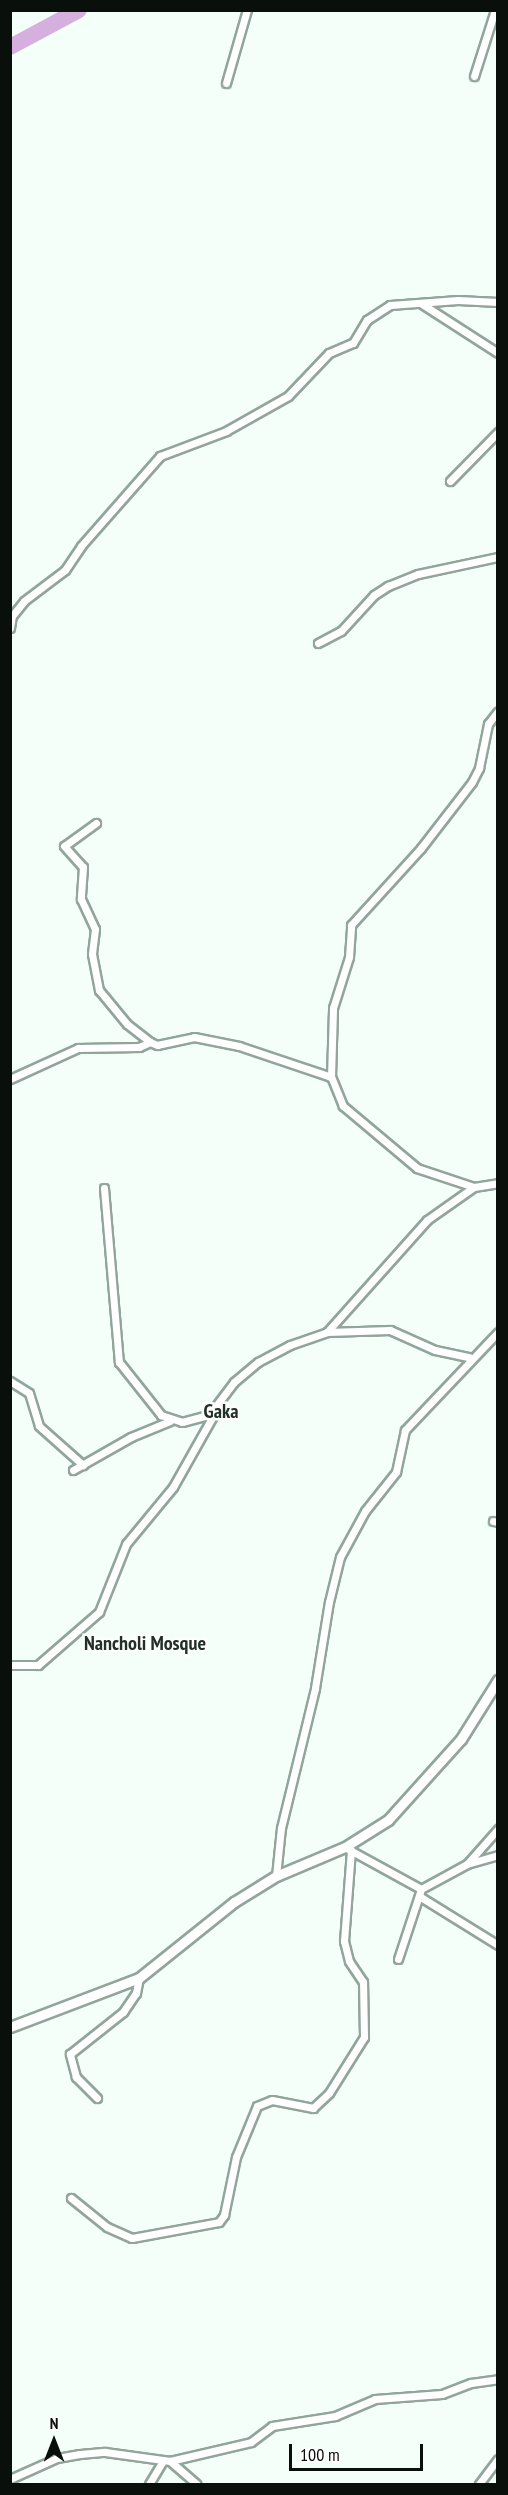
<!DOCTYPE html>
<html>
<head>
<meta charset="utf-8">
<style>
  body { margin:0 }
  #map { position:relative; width:508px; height:2495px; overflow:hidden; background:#f3fff8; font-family:"PT Sans Narrow",sans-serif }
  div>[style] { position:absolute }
  .river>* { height:16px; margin:-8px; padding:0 8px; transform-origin:8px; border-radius:8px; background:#d5b0df }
  .roads { filter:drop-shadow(2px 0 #92a59b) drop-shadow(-2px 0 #92a59b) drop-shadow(0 2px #92a59b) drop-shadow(0 -2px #92a59b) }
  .minor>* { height:7px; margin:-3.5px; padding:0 3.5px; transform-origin:3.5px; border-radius:3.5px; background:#fff }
  .tertiary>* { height:9px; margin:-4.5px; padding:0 4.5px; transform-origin:4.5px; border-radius:4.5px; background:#fff }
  span { translate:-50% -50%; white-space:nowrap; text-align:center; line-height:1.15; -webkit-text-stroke:5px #fff; paint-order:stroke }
  .quarter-label { font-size:20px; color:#213028; font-weight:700 }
  .frame { position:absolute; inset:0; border:12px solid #09100c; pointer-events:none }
  .north { position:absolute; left:24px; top:2411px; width:60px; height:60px; -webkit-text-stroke:4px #fff; paint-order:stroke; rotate:0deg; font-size:16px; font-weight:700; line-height:24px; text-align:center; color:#09100c }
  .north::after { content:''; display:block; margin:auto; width:21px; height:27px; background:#09100c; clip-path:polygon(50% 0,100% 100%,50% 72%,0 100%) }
  .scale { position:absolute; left:289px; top:2444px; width:134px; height:27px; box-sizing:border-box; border:3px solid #09100c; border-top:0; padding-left:8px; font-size:18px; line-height:21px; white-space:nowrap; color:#09100c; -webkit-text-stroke:4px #fff; paint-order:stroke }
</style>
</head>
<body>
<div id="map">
  <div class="river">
    <i style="left:10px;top:47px;width:78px;rotate:-28.2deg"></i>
  </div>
  <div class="roads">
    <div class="minor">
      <i style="left:474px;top:76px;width:69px;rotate:-72.3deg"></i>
      <i style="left:226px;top:83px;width:76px;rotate:-74deg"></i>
      <i style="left:422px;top:304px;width:90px;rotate:32.8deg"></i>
      <i style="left:450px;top:481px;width:69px;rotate:-45.6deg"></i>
      <i style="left:10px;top:628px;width:12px;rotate:-81deg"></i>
      <i style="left:12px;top:616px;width:19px;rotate:-51deg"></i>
      <i style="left:24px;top:601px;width:51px;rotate:-37.1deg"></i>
      <i style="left:65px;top:570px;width:29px;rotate:-56deg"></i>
      <i style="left:81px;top:546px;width:120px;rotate:-48.7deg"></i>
      <i style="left:160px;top:456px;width:71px;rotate:-20.7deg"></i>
      <i style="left:226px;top:431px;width:71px;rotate:-29.4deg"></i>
      <i style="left:288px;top:396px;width:59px;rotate:-46.4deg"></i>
      <i style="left:329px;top:353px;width:26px;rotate:-23deg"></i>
      <i style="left:353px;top:343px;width:27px;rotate:-59deg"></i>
      <i style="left:367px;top:320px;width:27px;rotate:-33deg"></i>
      <i style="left:390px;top:305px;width:68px;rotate:-4.2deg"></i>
      <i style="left:458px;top:300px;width:40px;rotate:2.9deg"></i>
      <i style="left:318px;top:643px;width:26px;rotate:-28deg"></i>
      <i style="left:341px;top:631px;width:49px;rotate:-47.5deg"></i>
      <i style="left:374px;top:595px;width:17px;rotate:-33deg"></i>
      <i style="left:388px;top:586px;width:32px;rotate:-22deg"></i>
      <i style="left:418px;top:574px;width:82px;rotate:-12deg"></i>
      <i style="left:96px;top:823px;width:39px;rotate:144deg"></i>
      <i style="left:64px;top:846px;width:28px;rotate:48deg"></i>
      <i style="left:83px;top:867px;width:32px;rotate:94deg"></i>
      <i style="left:81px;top:899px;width:33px;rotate:65deg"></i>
      <i style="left:95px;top:929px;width:25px;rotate:97deg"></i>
      <i style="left:92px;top:954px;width:37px;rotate:79deg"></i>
      <i style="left:99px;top:990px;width:44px;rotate:50.5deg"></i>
      <i style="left:127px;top:1024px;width:29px;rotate:38deg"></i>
      <i style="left:10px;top:1079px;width:75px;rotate:-24.5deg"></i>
      <i style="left:78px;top:1048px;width:61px;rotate:-0.9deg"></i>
      <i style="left:139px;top:1047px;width:12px;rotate:-24deg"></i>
      <i style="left:150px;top:1042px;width:8px;rotate:23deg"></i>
      <i style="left:157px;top:1045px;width:38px;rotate:-12deg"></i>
      <i style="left:194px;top:1037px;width:46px;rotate:11.3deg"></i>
      <i style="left:239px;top:1046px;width:97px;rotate:18.6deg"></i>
      <i style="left:474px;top:1187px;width:60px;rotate:-161.6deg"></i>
      <i style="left:417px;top:1168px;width:97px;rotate:-140deg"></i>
      <i style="left:343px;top:1106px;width:31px;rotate:-112deg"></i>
      <i style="left:331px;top:1077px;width:69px;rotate:-88.3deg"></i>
      <i style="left:333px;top:1008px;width:53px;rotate:-72.6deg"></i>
      <i style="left:349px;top:957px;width:32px;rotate:-86deg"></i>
      <i style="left:351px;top:925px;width:104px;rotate:-47.7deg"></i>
      <i style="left:421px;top:848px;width:83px;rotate:-52.3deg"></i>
      <i style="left:472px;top:782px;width:16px;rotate:-63deg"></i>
      <i style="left:479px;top:768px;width:45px;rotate:-78.4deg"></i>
      <i style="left:488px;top:724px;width:16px;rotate:-52deg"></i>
      <i style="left:104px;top:1188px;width:175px;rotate:85.1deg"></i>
      <i style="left:119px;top:1362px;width:68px;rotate:51.6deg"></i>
      <i style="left:161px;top:1415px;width:22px;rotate:18deg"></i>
      <i style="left:182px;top:1422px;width:28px;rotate:-15deg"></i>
      <i style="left:209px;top:1415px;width:41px;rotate:-52.9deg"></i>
      <i style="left:234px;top:1382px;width:31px;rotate:-40deg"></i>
      <i style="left:258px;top:1362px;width:36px;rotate:-28deg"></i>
      <i style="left:290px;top:1345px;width:39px;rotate:-19deg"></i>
      <i style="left:327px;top:1332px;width:150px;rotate:-48.2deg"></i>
      <i style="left:427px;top:1220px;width:57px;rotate:-35.1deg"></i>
      <i style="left:474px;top:1187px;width:24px;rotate:-9deg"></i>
      <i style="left:327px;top:1332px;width:63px;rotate:-1.8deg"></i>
      <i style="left:390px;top:1330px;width:49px;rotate:24deg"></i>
      <i style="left:435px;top:1350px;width:35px;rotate:12deg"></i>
      <i style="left:10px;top:1381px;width:22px;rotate:32deg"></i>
      <i style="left:29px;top:1393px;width:34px;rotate:73deg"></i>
      <i style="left:39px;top:1426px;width:59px;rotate:41.6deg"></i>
      <i style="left:73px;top:1470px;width:67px;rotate:-29.6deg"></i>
      <i style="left:131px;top:1437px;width:42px;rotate:-22.3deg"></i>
      <i style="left:493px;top:1521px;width:5px;rotate:11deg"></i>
      <i style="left:10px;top:1665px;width:28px"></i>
      <i style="left:38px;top:1665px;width:81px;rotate:-41deg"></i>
      <i style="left:99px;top:1612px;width:73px;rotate:-68.3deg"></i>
      <i style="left:126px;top:1544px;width:74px;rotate:-50.5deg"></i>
      <i style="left:173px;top:1487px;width:90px;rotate:-60.6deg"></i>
      <i style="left:348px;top:1849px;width:83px;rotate:28.7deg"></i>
      <i style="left:421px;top:1889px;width:52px;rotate:-28.5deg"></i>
      <i style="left:467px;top:1864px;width:32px;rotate:-16deg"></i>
      <i style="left:467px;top:1864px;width:47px;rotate:-48.5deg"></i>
      <i style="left:276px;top:1876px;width:48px;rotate:-84.1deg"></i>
      <i style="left:281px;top:1828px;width:144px;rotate:-76.3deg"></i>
      <i style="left:315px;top:1688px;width:87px;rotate:-80.8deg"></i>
      <i style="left:329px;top:1602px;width:46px;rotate:-76.3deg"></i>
      <i style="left:340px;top:1557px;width:52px;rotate:-61.5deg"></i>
      <i style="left:365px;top:1511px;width:50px;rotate:-51.5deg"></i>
      <i style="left:396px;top:1472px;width:43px;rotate:-77.9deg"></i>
      <i style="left:405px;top:1430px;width:135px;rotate:-46.5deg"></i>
      <i style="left:419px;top:1896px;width:93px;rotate:31.8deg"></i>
      <i style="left:398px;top:1959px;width:71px;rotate:-71.8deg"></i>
      <i style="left:97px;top:2098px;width:30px;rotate:-135deg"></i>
      <i style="left:76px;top:2077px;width:24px;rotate:-105deg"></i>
      <i style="left:70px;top:2054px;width:68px;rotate:-38.4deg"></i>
      <i style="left:123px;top:2012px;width:23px;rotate:-56deg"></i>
      <i style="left:136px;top:1993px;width:15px;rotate:-79deg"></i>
      <i style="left:71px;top:2198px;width:46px;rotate:38.9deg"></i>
      <i style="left:107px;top:2227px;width:27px;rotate:24deg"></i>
      <i style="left:132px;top:2238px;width:88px;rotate:-10.4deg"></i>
      <i style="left:219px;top:2222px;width:9px;rotate:-54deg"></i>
      <i style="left:224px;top:2215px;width:59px;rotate:-78.3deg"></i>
      <i style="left:236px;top:2157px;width:55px;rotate:-67.6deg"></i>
      <i style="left:257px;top:2106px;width:16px;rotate:-22deg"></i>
      <i style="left:272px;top:2100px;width:42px;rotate:11deg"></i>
      <i style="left:313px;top:2108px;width:22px;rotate:-43deg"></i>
      <i style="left:329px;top:2093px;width:66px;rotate:-58deg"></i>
      <i style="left:364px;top:2037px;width:55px;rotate:-91deg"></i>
      <i style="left:363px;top:1982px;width:25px;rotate:-124deg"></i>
      <i style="left:349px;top:1961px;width:21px;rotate:-104deg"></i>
      <i style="left:344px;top:1941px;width:91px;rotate:-85.6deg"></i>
      <i style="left:170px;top:2461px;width:35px;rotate:41deg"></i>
      <i style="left:10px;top:2479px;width:51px;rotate:-24.1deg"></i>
      <i style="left:57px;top:2458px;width:23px;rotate:-10deg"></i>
      <i style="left:80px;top:2454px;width:25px;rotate:-5deg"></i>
      <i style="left:105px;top:2452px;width:66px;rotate:7.9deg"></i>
      <i style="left:170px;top:2461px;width:83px;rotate:-13.2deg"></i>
      <i style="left:251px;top:2442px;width:26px;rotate:-37deg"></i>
      <i style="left:272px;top:2426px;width:64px;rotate:-9deg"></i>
      <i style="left:335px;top:2416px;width:43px;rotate:-23deg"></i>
      <i style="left:375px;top:2399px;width:67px;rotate:-4.3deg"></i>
      <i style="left:442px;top:2394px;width:31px;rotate:-21deg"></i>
      <i style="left:471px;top:2383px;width:27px;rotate:-8deg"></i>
      <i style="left:149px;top:2484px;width:26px;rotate:-59deg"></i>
      <i style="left:479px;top:2484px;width:31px;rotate:-53deg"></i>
    </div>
    <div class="tertiary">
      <i style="left:10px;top:2027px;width:138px;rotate:-20.8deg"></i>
      <i style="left:139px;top:1978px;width:122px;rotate:-38.7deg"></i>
      <i style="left:234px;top:1902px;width:49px;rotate:-31.8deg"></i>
      <i style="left:276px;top:1876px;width:75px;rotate:-22.8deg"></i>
      <i style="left:345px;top:1847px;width:51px;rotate:-32.1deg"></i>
      <i style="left:388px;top:1820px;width:109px;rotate:-48deg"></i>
      <i style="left:461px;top:1739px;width:70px;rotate:-57.9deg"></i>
    </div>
  </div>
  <div class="quarter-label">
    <span style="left:221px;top:1411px">Gaka</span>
    <span style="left:145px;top:1643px">Nancholi Mosque</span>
  </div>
  <div class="frame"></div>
  <div class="north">N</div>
  <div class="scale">100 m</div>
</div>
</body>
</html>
